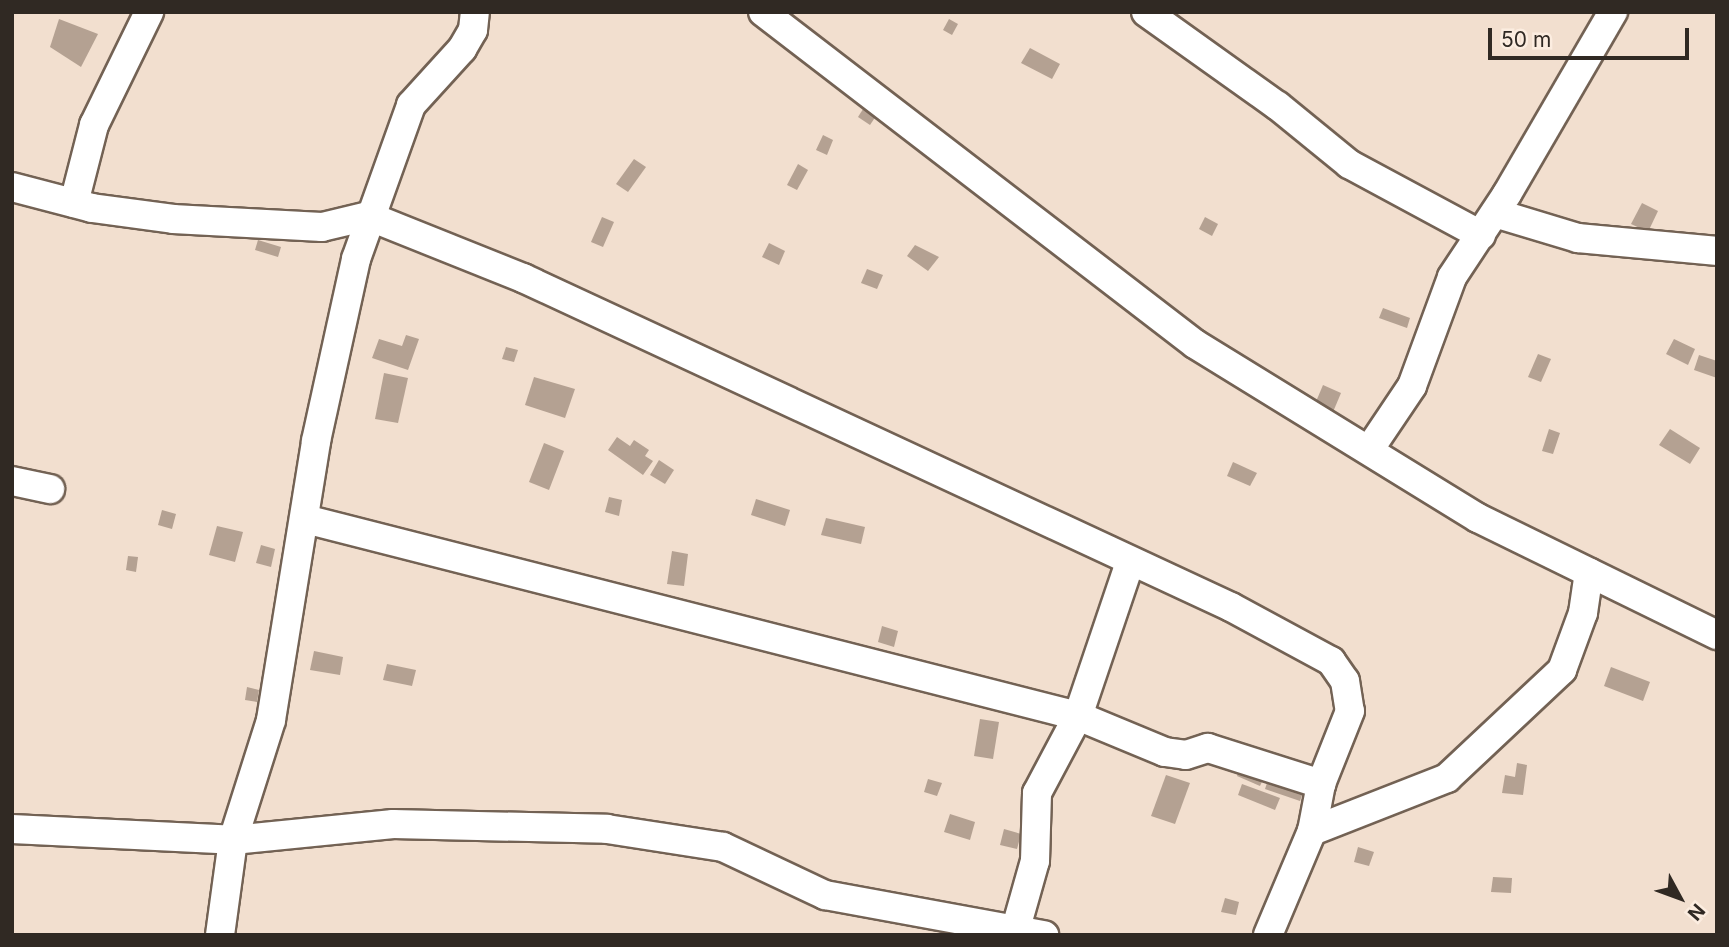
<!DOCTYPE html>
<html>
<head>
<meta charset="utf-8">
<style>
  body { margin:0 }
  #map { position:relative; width:1729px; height:947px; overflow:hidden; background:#f2dfcf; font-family:Inter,sans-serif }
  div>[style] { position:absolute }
  .building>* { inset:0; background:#b4a192 }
  .roads { filter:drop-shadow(2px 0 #736254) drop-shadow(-2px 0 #736254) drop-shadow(0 2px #736254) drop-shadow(0 -2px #736254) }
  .street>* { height:28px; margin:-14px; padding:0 14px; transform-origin:14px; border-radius:14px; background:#fff }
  span { translate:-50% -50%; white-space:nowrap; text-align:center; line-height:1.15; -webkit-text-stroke:6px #fcede0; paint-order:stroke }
  .frame { position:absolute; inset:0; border:14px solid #302923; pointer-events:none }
  .north { position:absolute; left:1645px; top:863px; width:70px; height:70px; -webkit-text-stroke:5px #fcede0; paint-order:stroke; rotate:131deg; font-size:19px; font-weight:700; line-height:28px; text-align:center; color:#302923 }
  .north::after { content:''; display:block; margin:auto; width:24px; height:32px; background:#302923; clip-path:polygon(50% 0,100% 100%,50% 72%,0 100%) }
  .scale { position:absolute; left:1488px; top:28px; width:201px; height:32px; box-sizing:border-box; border:4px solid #302923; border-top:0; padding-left:9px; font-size:21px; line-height:24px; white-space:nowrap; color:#302923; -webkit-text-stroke:5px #fcede0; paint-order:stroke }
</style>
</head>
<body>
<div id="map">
  <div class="building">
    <i style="clip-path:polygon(59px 19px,98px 34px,81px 67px,50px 47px)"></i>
    <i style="clip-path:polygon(949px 19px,958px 24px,952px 35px,943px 30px)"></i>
    <i style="clip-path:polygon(1030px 48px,1060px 64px,1052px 79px,1021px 63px)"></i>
    <i style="clip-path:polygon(870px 98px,882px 107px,870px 125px,858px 117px)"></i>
    <i style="clip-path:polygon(823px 135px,833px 140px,827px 155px,816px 150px)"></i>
    <i style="clip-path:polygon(634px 159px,646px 167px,628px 192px,616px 184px)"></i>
    <i style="clip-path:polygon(798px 164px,808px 170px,797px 190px,787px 185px)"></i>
    <i style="clip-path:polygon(1642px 203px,1658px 211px,1648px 232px,1631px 224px)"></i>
    <i style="clip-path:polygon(602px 217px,614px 222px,603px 247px,591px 242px)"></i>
    <i style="clip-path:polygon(1205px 217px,1218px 224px,1212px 236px,1199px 229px)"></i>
    <i style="clip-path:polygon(258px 240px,281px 247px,278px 257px,255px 250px)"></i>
    <i style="clip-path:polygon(769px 243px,785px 251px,779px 265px,762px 257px)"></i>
    <i style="clip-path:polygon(915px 245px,939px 257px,928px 271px,907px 256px)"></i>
    <i style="clip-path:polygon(867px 269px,883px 275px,877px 289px,861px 283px)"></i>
    <i style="clip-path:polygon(1383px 308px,1410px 318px,1407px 328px,1379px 318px)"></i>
    <i style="clip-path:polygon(406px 335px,419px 339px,408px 370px,372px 358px,379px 339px,402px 346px)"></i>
    <i style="clip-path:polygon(1674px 339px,1695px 349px,1688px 365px,1666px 354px)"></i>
    <i style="clip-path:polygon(506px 347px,518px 350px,514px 362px,502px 359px)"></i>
    <i style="clip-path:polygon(1538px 354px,1551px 359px,1541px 382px,1528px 377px)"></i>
    <i style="clip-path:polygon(1699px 355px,1717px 361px,1717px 378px,1694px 370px)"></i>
    <i style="clip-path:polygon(384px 373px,408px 378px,398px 423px,375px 419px)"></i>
    <i style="clip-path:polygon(534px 377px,575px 389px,565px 418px,525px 405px)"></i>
    <i style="clip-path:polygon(1323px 385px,1341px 393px,1333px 412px,1315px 404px)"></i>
    <i style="clip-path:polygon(1549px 429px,1560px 433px,1553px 454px,1542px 451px)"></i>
    <i style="clip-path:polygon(1670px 429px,1700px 448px,1690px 464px,1659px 445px)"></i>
    <i style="clip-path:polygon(617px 437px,630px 446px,634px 440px,649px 450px,645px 456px,653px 461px,643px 475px,608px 450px)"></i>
    <i style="clip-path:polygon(544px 443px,564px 451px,549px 490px,529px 482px)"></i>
    <i style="clip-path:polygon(659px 460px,674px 470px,665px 484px,650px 475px)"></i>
    <i style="clip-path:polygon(1233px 462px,1257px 473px,1250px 486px,1227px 476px)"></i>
    <i style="clip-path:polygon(609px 497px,622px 500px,619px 516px,605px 512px)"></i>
    <i style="clip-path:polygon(756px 499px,790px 510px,785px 526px,751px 515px)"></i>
    <i style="clip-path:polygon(162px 510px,176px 514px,172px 529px,158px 525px)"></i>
    <i style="clip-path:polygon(826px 518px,865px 527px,861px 544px,821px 535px)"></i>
    <i style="clip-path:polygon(217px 526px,243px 532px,235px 562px,209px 555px)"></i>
    <i style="clip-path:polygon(261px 545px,275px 549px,271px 567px,256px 563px)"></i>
    <i style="clip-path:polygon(672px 551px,688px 554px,684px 586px,667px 584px)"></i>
    <i style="clip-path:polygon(128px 556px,138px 557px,136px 572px,126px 570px)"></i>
    <i style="clip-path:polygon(882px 626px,898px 631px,894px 647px,878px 642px)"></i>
    <i style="clip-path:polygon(314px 651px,343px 657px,340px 675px,310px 670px)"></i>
    <i style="clip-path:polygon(387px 664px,416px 670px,412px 686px,383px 680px)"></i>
    <i style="clip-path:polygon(1611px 667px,1650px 682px,1643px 701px,1604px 686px)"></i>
    <i style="clip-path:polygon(247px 687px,259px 690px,257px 702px,245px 700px)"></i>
    <i style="clip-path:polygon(980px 719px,999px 722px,993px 759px,974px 756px)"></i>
    <i style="clip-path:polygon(1243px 761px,1267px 771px,1260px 786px,1237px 776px)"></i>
    <i style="clip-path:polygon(1517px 763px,1527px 765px,1523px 795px,1502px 793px,1505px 775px,1515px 777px)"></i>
    <i style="clip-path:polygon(1271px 771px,1306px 784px,1300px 801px,1265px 789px)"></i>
    <i style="clip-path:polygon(1166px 775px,1190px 783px,1175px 824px,1151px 816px)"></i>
    <i style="clip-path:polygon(928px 779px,942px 783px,937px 796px,924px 792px)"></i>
    <i style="clip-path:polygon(1242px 784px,1280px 798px,1275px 810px,1238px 795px)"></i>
    <i style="clip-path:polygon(950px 814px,975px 822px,970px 840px,944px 832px)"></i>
    <i style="clip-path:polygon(1004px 829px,1021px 834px,1017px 849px,1000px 845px)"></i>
    <i style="clip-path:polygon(1358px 847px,1374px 852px,1369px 866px,1354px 862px)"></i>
    <i style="clip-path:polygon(1493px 877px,1512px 878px,1511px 893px,1491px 892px)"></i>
    <i style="clip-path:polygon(1225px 898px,1239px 902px,1236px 915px,1221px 912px)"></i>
  </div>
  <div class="roads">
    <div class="street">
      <i style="left:763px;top:12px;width:545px;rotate:37.54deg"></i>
      <i style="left:1195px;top:344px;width:332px;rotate:31.6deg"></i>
      <i style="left:1478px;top:518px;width:266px;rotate:26.1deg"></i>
      <i style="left:1146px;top:12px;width:162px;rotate:35.5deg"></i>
      <i style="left:1278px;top:106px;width:92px;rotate:39.2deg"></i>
      <i style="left:1349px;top:164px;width:150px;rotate:28.3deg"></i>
      <i style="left:12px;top:187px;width:83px;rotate:14.7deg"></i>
      <i style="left:92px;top:208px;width:82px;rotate:7.7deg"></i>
      <i style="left:173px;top:219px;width:149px;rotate:3.1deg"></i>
      <i style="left:322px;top:227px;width:47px;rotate:-13.4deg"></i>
      <i style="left:368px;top:216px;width:167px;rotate:21.8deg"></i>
      <i style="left:523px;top:278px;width:781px;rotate:24.92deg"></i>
      <i style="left:1231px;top:607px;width:114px;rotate:28.4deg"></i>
      <i style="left:1331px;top:661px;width:24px;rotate:55deg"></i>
      <i style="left:1345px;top:681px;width:30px;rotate:81deg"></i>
      <i style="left:1350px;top:711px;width:79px;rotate:111.7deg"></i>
      <i style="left:1321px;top:784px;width:48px;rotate:100.8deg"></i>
      <i style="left:74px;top:203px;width:81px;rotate:-75.6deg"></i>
      <i style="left:94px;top:125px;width:126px;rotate:-64deg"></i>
      <i style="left:1495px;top:213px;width:87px;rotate:16.8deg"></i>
      <i style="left:1578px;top:238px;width:140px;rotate:5.3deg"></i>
      <i style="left:1369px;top:450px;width:77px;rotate:-56.1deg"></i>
      <i style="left:1412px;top:386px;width:116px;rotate:-69.8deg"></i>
      <i style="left:1452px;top:277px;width:100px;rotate:-56.5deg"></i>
      <i style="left:1507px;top:194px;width:211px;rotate:-59.8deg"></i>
      <i style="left:12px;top:481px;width:39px;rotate:12deg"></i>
      <i style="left:305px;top:519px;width:798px;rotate:14.3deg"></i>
      <i style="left:1078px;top:716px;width:94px;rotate:22.5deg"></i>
      <i style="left:1165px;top:752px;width:21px;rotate:8deg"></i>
      <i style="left:1186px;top:755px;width:23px;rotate:-18deg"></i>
      <i style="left:1208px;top:748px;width:119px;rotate:17.7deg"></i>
      <i style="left:12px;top:829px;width:221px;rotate:2.8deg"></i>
      <i style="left:233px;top:840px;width:161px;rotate:-5.7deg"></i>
      <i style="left:393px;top:824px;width:214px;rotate:1.3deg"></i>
      <i style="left:607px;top:829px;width:117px;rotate:8.8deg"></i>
      <i style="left:723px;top:847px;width:113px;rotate:25.2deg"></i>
      <i style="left:825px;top:895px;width:223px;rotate:10.4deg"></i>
      <i style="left:220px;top:935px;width:96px;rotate:-82.2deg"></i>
      <i style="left:233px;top:840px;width:126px;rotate:-72.4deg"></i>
      <i style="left:271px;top:720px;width:283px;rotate:-80.8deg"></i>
      <i style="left:316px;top:441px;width:186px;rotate:-77.6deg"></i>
      <i style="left:356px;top:259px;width:164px;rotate:-70.3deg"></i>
      <i style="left:411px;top:105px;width:76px;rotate:-47.7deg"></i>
      <i style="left:462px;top:49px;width:22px;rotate:-60deg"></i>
      <i style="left:473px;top:30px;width:18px;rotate:-84deg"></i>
      <i style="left:1014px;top:935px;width:77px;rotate:-74.2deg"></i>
      <i style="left:1035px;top:861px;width:68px;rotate:-88.3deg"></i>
      <i style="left:1037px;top:793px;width:87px;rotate:-62deg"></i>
      <i style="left:1078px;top:716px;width:163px;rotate:-71.3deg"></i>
      <i style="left:1268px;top:935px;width:113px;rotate:-67.1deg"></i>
      <i style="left:1312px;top:831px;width:145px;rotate:-21.4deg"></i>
      <i style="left:1447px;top:778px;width:158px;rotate:-43.2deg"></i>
      <i style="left:1562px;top:670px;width:61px;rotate:-69.8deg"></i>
      <i style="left:1583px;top:613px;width:41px;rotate:-81.7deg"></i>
    </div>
  </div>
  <div class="frame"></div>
  <div class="north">N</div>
  <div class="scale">50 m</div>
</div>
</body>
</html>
